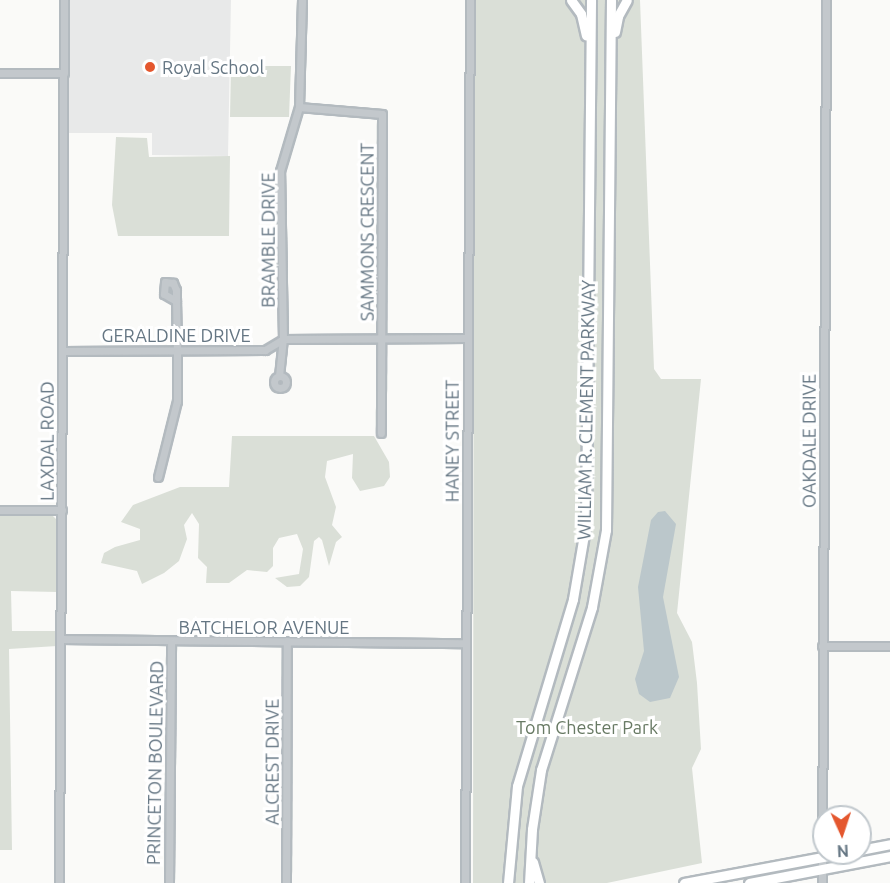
<!DOCTYPE html>
<html>
<head>
<meta charset="utf-8">
<style>
  body { margin:0 }
  #map { position:relative; width:890px; height:883px; overflow:hidden; background:#fafaf8; font-family:Ubuntu,sans-serif }
  div>[style] { position:absolute }
  .built>* { inset:0; background:#e8e9e9 }
  .green>* { inset:0; background:#dadfd7 }
  .water>* { inset:0; background:#bbc7cb }
  .roads { filter:drop-shadow(2px 0 #b3babf) drop-shadow(-2px 0 #b3babf) drop-shadow(0 2px #b3babf) drop-shadow(0 -2px #b3babf) }
  .street>* { height:7px; margin:-3.5px; padding:0 3.5px; transform-origin:3.5px; border-radius:3.5px; background:#c3c8cc }
  .street>.ring { margin:-3.5px; padding:0; box-sizing:content-box; background:none; border:7px solid #c3c8cc; border-radius:50% }
  .secondary>* { height:9px; margin:-4.5px; padding:0 4.5px; transform-origin:4.5px; border-radius:4.5px; background:#fff }
  .dots>* { width:16px; height:16px; translate:-50% -50%; box-sizing:border-box; border:3px solid #fff; border-radius:50% }
  span { translate:-50% -50%; white-space:nowrap; text-align:center; line-height:1.15; -webkit-text-stroke:6px #fff; paint-order:stroke }
  .poi-label { font-size:18px; color:#657683 }
  .left { translate:0 -50%; text-align:left }
  .street-label { font-size:18px; color:#657683 }
  .park-label { font-size:18px; color:#687a64 }
  .north { position:absolute; left:812px; top:805px; width:60px; height:60px; box-sizing:border-box; background:#fff; border:2px solid #c1c8cd; border-radius:50%; rotate:177deg; font-size:16px; font-weight:700; line-height:24px; text-align:center; color:#657683 }
  .north::after { content:''; display:block; margin:auto; width:21px; height:27px; background:#e4572e; clip-path:polygon(50% 0,100% 100%,50% 72%,0 100%) }
</style>
</head>
<body>
<div id="map">
  <div class="built">
    <i style="clip-path:polygon(69px 0,231px 0,228px 156px,152px 155px,152px 133px,69px 133px)"></i>
  </div>
  <div class="green">
    <i style="clip-path:polygon(474px 0,640px 0,654px 369px,661px 379px,701px 379px,677px 613px,692px 642px,697px 683px,701px 749px,692px 768px,702px 863px,607px 883px,473px 883px)"></i>
    <i style="clip-path:polygon(231px 66px,291px 66px,289px 117px,230px 117px)"></i>
    <i style="clip-path:polygon(116px 137px,147px 138px,149px 157px,230px 156px,229px 236px,118px 236px,112px 205px)"></i>
    <i style="clip-path:polygon(232px 436px,374px 436px,389px 462px,390px 477px,384px 486px,360px 491px,352px 478px,353px 454px,327px 461px,325px 477px,336px 507px,332px 525px,342px 537px,336px 542px,329px 566px,322px 540px,319px 537px,314px 541px,309px 577px,300px 586px,287px 587px,275px 578px,299px 574px,303px 549px,297px 534px,279px 538px,273px 548px,273px 566px,267px 572px,247px 570px,229px 583px,206px 583px,207px 567px,198px 558px,199px 524px,192px 513px,184px 525px,187px 539px,179px 561px,164px 573px,142px 584px,137px 571px,101px 563px,104px 553px,115px 547px,140px 540px,140px 529px,121px 522px,133px 505px,180px 487px,229px 487px)"></i>
    <i style="clip-path:polygon(52px 515px,58px 521px,57px 592px,11px 591px,12px 631px,58px 631px,57px 646px,9px 649px,12px 850px,0 850px,0 516px)"></i>
  </div>
  <div class="water">
    <i style="clip-path:polygon(665px 511px,676px 524px,663px 597px,679px 677px,670px 698px,650px 702px,639px 694px,635px 679px,644px 651px,638px 587px,651px 520px,658px 512px)"></i>
  </div>
  <div class="roads">
    <div class="street">
      <i style="left:0;top:73px;width:64px"></i>
      <i style="left:299px;top:107px;width:83px;rotate:4.8deg"></i>
      <i style="left:382px;top:114px;width:319px;rotate:90.2deg"></i>
      <i style="left:63px;top:351px;width:202px;rotate:-0.3deg"></i>
      <i style="left:265px;top:350px;width:21px;rotate:-31deg"></i>
      <i style="left:283px;top:339px;width:184px;rotate:-0.3deg"></i>
      <i class="ring" style="left:274px;top:376px;width:5px;height:5px"></i>
      <i style="left:279px;top:376px;width:37px;rotate:-84deg"></i>
      <i style="left:283px;top:339px;width:168px;rotate:-91deg"></i>
      <i style="left:280px;top:171px;width:67px;rotate:-73.5deg"></i>
      <i style="left:299px;top:107px;width:107px;rotate:-88.4deg"></i>
      <i style="left:158px;top:477px;width:78px;rotate:-76deg"></i>
      <i style="left:177px;top:401px;width:50px;rotate:-90deg"></i>
      <i style="left:177px;top:351px;width:50px;rotate:-91.1deg"></i>
      <i style="left:176px;top:301px;width:11px;rotate:-90deg"></i>
      <i style="left:176px;top:290px;width:8px;rotate:-113deg"></i>
      <i style="left:173px;top:283px;width:8px;rotate:-173deg"></i>
      <i style="left:165px;top:282px;width:12px;rotate:95deg"></i>
      <i style="left:164px;top:294px;width:14px;rotate:30deg"></i>
      <i style="left:0;top:510px;width:62px"></i>
      <i style="left:61px;top:639px;width:405px;rotate:0.6deg"></i>
      <i style="left:822px;top:646px;width:68px"></i>
      <i style="left:59px;top:883px;width:883px;rotate:-89.68deg"></i>
      <i style="left:169px;top:883px;width:241px;rotate:-89.5deg"></i>
      <i style="left:286px;top:883px;width:242px;rotate:-89.8deg"></i>
      <i style="left:465px;top:883px;width:883px;rotate:-89.68deg"></i>
      <i style="left:822px;top:883px;width:883px;rotate:-89.74deg"></i>
    </div>
    <div class="secondary">
      <i style="left:571px;top:0;width:17px;rotate:54deg"></i>
      <i style="left:581px;top:14px;width:22px;rotate:77deg"></i>
      <i style="left:615px;top:32px;width:16px;rotate:-79deg"></i>
      <i style="left:618px;top:16px;width:18px;rotate:-61deg"></i>
      <i style="left:860px;top:850px;width:31px;rotate:-11deg"></i>
      <i style="left:533px;top:862px;width:22px;rotate:74deg"></i>
      <i style="left:508px;top:883px;width:97px;rotate:-84.7deg"></i>
      <i style="left:517px;top:786px;width:195px;rotate:-73.3deg"></i>
      <i style="left:573px;top:599px;width:77px;rotate:-80.3deg"></i>
      <i style="left:586px;top:523px;width:523px;rotate:-89.45deg"></i>
      <i style="left:529px;top:883px;width:54px;rotate:-86.8deg"></i>
      <i style="left:532px;top:829px;width:60px;rotate:-81.3deg"></i>
      <i style="left:541px;top:770px;width:171px;rotate:-72.6deg"></i>
      <i style="left:592px;top:607px;width:78px;rotate:-79.7deg"></i>
      <i style="left:606px;top:530px;width:530px;rotate:-89.46deg"></i>
      <i style="left:684px;top:883px;width:163px;rotate:-10.6deg"></i>
      <i style="left:749px;top:883px;width:144px;rotate:-10.8deg"></i>
    </div>
  </div>
  <div class="dots">
    <i style="left:150px;top:67px;background:#e4572e"></i>
  </div>
  <div class="poi-label">
    <span class="left" style="left:162px;top:67px">Royal School</span>
  </div>
  <div class="street-label">
    <span style="left:367px;top:232px;rotate:-90deg">SAMMONS CRESCENT</span>
    <span style="left:268px;top:240px;rotate:-90deg">BRAMBLE DRIVE</span>
    <span style="left:176px;top:335px">GERALDINE DRIVE</span>
    <span style="left:586px;top:410px;rotate:-89deg">WILLIAM R. CLEMENT PARKWAY</span>
    <span style="left:47px;top:441px;rotate:-90deg">LAXDAL ROAD</span>
    <span style="left:452px;top:441px;rotate:-90deg">HANEY STREET</span>
    <span style="left:809px;top:441px;rotate:-90deg">OAKDALE DRIVE</span>
    <span style="left:264px;top:627px">BATCHELOR AVENUE</span>
    <span style="left:272px;top:762px;rotate:-90deg">ALCREST DRIVE</span>
    <span style="left:155px;top:763px;rotate:-89deg">PRINCETON BOULEVARD</span>
  </div>
  <div class="park-label">
    <span style="left:587px;top:727px">Tom Chester Park</span>
  </div>
  <div class="north">N</div>
</div>
</body>
</html>
